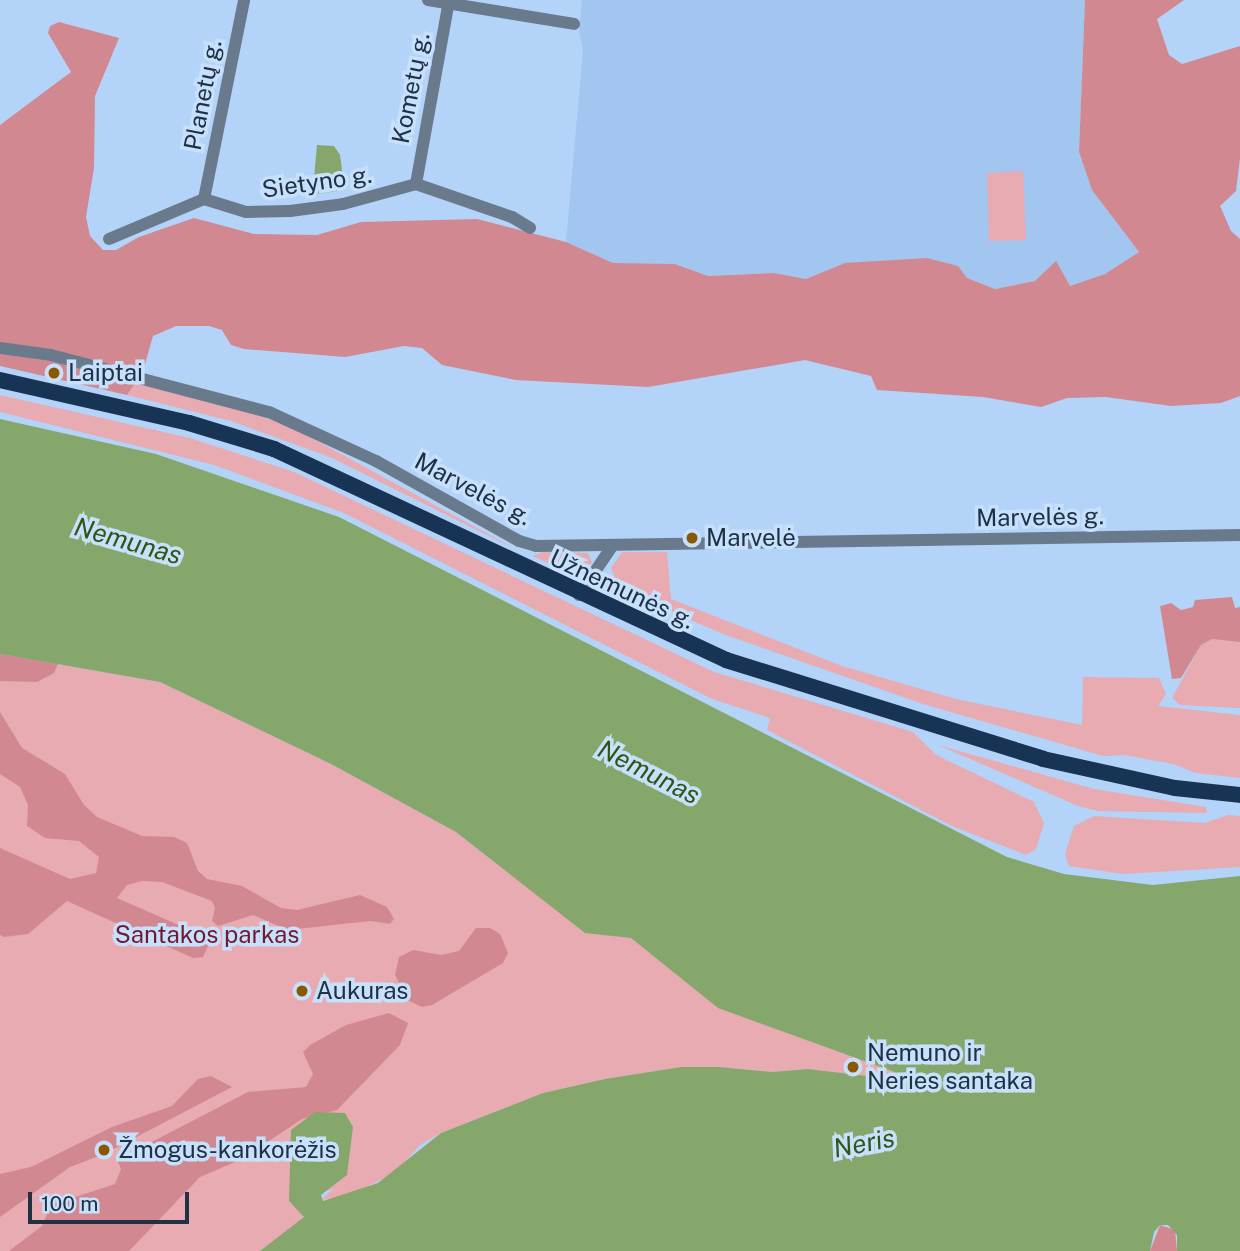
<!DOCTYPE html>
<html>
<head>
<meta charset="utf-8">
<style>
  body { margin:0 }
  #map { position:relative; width:1240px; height:1251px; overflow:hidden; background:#b3d3f9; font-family:"Public Sans",sans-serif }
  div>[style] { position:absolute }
  .built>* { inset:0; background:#a2c6ef }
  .green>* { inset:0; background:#e7abb1 }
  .forest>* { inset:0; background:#d28890 }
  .water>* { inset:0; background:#86a76c }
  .minor>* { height:12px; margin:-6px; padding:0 6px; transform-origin:6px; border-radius:6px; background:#6a7a8d }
  .major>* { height:16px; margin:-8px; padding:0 8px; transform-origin:8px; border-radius:8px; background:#173454 }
  .dots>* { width:19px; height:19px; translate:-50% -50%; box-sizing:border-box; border:4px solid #c7e0fc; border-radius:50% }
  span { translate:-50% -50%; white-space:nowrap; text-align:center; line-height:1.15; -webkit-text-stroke:7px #c7e0fc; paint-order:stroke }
  .street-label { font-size:24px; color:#213144 }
  .poi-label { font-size:24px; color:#213144 }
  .left { translate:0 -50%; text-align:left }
  .park-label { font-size:24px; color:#711a2e }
  .water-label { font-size:26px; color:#345415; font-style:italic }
  .scale { position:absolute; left:28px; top:1192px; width:161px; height:32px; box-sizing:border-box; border:4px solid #213144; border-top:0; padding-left:9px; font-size:21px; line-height:24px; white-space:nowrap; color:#213144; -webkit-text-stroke:5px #c7e0fc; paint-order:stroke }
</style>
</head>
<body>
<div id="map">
  <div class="built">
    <i style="clip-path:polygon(582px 0,1085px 0,1079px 153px,1092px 190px,1139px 252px,1105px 274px,1070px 286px,1035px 281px,995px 289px,967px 278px,845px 263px,806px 279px,774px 273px,708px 276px,675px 264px,613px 263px,566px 242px,583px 49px,579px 31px)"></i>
  </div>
  <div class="green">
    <i style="clip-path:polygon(1023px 171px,1026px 240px,989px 241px,987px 173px)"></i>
    <i style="clip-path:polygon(137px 379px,235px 406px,297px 430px,519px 551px,332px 458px,231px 421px,127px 395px)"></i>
    <i style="clip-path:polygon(0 395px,190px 438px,294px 472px,714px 672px,913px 732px,936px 755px,1034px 802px,1044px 823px,1036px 849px,1026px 855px,952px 826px,767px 730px,770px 718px,712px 699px,344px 513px,214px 465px,0 412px)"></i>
    <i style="clip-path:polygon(543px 552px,588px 553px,592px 563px,573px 575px,533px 556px)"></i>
    <i style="clip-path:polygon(622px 552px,667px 552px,671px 599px,842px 666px,956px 699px,1082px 725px,1083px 677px,1159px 678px,1166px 694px,1158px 706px,1240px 715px,1240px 778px,1196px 773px,1173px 764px,1125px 755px,1103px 756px,923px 704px,723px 634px,619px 589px,611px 568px)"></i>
    <i style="clip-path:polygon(1212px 639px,1240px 642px,1240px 708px,1180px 705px,1172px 698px,1201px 645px)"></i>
    <i style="clip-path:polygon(0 654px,160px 682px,331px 764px,456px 832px,585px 932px,631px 938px,719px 1008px,929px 1084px,808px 1069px,772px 1072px,719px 1067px,681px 1067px,605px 1079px,543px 1093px,441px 1133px,420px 1145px,394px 1174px,346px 1196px,321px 1200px,333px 1189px,289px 1202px,303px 1212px,303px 1220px,260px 1251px,0 1251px)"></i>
    <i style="clip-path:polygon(938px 745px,1094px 789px,1206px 807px,1207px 813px,1098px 811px,1078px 806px)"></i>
    <i style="clip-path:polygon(1228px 815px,1240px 816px,1240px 867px,1123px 874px,1069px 866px,1065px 854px,1074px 826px,1094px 816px,1205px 823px)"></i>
  </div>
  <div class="forest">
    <i style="clip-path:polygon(1085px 0,1184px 0,1157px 19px,1169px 55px,1182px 64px,1240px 46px,1240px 158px,1236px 191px,1220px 206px,1231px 231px,1240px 239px,1240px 396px,1221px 403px,1171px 406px,1106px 397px,1067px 398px,1041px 407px,983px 397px,877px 390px,871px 376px,805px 360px,648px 387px,516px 380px,442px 365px,422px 348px,404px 346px,345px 357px,244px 349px,231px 345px,222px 330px,209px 326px,176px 326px,153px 336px,143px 371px,127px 395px,0 366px,0 125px,71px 72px,48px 33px,50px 26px,59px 22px,119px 38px,95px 96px,94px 168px,86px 217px,90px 236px,103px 250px,116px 250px,139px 237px,194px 218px,254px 234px,317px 235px,361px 222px,477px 219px,566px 242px,613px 263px,675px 264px,708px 276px,774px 273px,806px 279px,845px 263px,927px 258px,958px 266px,967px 278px,995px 289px,1035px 281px,1056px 261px,1070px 286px,1105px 274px,1139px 252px,1092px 190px,1079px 152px)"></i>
    <i style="clip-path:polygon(1232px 597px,1235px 608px,1240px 607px,1240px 642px,1212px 639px,1201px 645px,1181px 678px,1172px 679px,1160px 606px,1171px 603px,1181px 610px,1193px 607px,1195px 600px)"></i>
    <i style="clip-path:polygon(0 654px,58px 664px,54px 673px,37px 682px,0 681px)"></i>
    <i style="clip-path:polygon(0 712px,22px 748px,65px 774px,84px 805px,97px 817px,142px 836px,174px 837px,187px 843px,198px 871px,207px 879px,242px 886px,281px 908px,297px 910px,360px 895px,387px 907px,394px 919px,390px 924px,370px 921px,288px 930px,253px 915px,218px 926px,212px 921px,215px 908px,212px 901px,162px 882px,142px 881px,127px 885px,117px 898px,199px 934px,208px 946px,203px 957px,193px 958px,67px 901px,28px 934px,4px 937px,0 935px,0 848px,70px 879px,96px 873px,99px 857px,79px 841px,45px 838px,27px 826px,28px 805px,20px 787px,0 774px)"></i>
    <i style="clip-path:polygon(476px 928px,490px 928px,500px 934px,508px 953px,503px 963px,432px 1005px,422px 1007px,407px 1000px,395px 975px,399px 957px,413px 950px,441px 955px,459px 951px)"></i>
    <i style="clip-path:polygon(389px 1013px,408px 1023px,400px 1045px,337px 1110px,302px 1119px,242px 1159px,200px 1177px,129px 1251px,9px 1251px,42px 1226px,51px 1205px,115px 1184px,121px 1169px,117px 1160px,248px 1092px,306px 1087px,313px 1074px,303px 1052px,310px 1045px,346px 1025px)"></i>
    <i style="clip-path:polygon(211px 1076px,232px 1087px,104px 1154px,70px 1167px,0 1217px,0 1174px,31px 1167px,112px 1127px,172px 1106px,198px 1079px)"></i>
    <i style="clip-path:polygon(1160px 1225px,1175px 1230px,1177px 1251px,1150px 1251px)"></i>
  </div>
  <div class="water">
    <i style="clip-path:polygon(317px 145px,334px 146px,340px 155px,343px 178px,337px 191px,318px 194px,313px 189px)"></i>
    <i style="clip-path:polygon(0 419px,156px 454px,339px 517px,1007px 857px,1064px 874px,1153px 885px,1240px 876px,1240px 1251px,1177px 1251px,1177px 1235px,1168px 1225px,1160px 1225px,1154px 1232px,1150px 1251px,260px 1251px,304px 1217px,289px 1201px,291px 1130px,315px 1112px,345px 1113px,353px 1127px,347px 1175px,321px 1195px,323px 1201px,378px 1183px,441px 1133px,543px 1093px,605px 1079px,681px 1067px,719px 1067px,772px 1072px,808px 1069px,925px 1083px,718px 1008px,631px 938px,585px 933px,456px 832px,331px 764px,160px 682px,0 654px)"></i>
  </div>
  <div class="minor">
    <i style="left:428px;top:0;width:148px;rotate:9.3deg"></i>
    <i style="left:416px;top:184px;width:187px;rotate:-79.8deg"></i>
    <i style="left:204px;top:199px;width:203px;rotate:-78.6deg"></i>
    <i style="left:109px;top:239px;width:103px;rotate:-22.8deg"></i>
    <i style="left:204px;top:199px;width:44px;rotate:17.2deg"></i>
    <i style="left:246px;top:212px;width:44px;rotate:-1.3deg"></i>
    <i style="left:290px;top:211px;width:53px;rotate:-7.5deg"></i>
    <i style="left:343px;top:204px;width:76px;rotate:-15.3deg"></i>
    <i style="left:416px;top:184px;width:102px;rotate:19deg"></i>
    <i style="left:512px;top:217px;width:21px;rotate:31deg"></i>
    <i style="left:0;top:348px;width:51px;rotate:7.8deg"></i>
    <i style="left:51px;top:355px;width:225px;rotate:14.7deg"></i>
    <i style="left:269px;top:412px;width:118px;rotate:24.6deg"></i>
    <i style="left:376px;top:461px;width:164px;rotate:29.2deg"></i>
    <i style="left:519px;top:541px;width:18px;rotate:16deg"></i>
    <i style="left:536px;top:546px;width:704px;rotate:-0.9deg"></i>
    <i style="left:579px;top:595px;width:57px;rotate:-55.8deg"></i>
  </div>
  <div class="major">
    <i style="left:0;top:380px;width:194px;rotate:12.8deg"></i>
    <i style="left:189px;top:423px;width:89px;rotate:17deg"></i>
    <i style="left:274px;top:449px;width:499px;rotate:25deg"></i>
    <i style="left:726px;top:660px;width:332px;rotate:17.3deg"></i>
    <i style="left:1043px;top:759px;width:135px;rotate:12.4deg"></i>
    <i style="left:1175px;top:788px;width:65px;rotate:6.1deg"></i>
  </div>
  <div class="dots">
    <i style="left:54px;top:373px;background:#895800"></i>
    <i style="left:692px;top:538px;background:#895800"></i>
    <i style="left:302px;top:991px;background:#895800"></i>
    <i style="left:853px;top:1067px;background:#895800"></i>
    <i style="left:104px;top:1150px;background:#895800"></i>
  </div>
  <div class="street-label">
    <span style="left:411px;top:88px;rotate:-79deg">Kometų g.</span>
    <span style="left:203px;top:95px;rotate:-79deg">Planetų g.</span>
    <span style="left:317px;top:182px;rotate:-8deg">Sietyno g.</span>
    <span style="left:473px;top:489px;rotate:28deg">Marvelės g.</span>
    <span style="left:1040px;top:517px;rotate:-1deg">Marvelės g.</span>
    <span style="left:622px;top:589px;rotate:25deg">Užnemunės g.</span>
  </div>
  <div class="poi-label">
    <span class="left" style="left:68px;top:373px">Laiptai</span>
    <span class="left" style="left:706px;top:538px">Marvelė</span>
    <span class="left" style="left:316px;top:991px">Aukuras</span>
    <span class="left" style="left:867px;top:1067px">Nemuno ir<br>Neries santaka</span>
    <span class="left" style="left:118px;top:1150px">Žmogus-kankorėžis</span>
  </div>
  <div class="park-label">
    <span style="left:207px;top:935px">Santakos parkas</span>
  </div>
  <div class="water-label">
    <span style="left:128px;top:541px;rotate:16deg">Nemunas</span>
    <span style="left:649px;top:772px;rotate:27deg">Nemunas</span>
    <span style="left:864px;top:1143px;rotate:-11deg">Neris</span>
  </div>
  <div class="scale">100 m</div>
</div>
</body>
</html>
